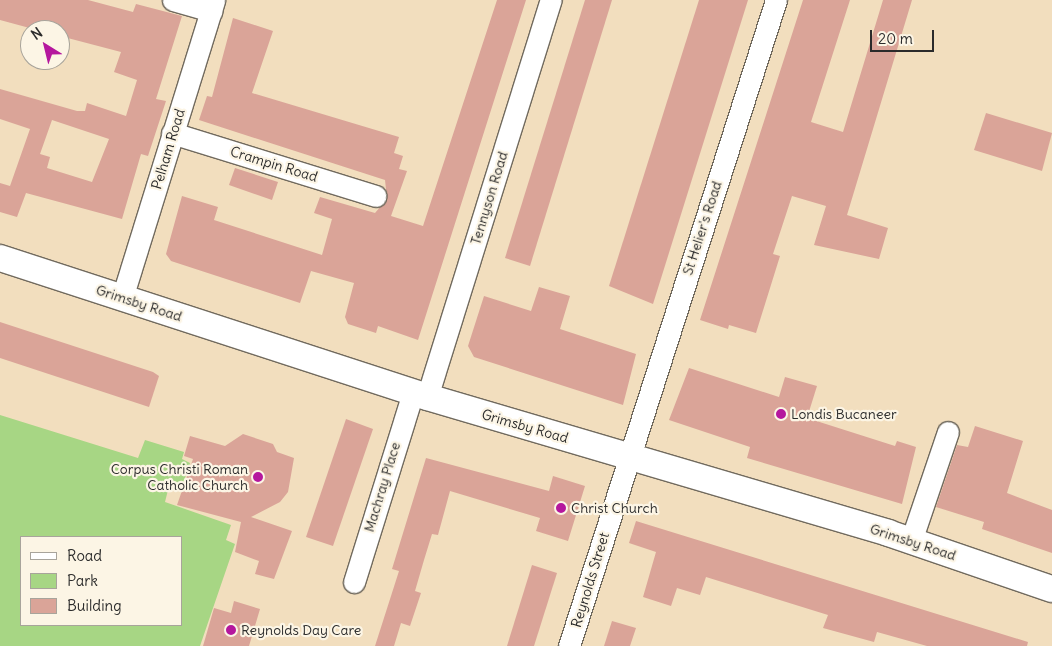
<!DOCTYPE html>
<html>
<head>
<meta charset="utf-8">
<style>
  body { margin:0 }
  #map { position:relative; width:1052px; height:646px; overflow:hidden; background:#f2debe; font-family:Delius,sans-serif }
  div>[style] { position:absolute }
  .green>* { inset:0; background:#a7d684 }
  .building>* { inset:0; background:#daa498 }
  .roads { filter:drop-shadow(1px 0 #716a5e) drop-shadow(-1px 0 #716a5e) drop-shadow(0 1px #716a5e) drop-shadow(0 -1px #716a5e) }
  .minor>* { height:21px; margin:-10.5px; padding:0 10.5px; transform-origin:10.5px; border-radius:10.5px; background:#fff }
  .major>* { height:26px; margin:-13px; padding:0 13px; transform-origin:13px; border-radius:13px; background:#fff }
  .dots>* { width:14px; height:14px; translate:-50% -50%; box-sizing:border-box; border:2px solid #fcf5e5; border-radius:50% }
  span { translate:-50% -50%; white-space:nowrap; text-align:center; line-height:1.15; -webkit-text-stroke:4.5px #fcf5e5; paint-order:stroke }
  .street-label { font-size:14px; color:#2b2b2b }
  .poi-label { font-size:14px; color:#2b2b2b }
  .left { translate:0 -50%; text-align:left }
  .right { translate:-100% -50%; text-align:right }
  .legend { position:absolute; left:20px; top:536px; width:162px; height:90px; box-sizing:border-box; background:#fcf5e5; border:1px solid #a8a49b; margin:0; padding:6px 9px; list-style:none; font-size:15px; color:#2b2b2b }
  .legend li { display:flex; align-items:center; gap:10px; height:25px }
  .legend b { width:25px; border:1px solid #a8a49b }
  .north { position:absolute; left:20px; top:20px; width:50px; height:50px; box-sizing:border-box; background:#fcf5e5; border:1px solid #a8a49b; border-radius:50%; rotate:324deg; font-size:14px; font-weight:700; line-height:20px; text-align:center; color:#2b2b2b }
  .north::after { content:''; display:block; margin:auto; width:18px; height:22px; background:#b5179e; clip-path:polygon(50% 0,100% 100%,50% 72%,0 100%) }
  .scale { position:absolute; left:870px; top:30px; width:64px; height:22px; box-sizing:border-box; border:2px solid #2b2b2b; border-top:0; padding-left:6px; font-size:15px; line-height:18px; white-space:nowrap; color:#2b2b2b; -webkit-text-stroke:4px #fcf5e5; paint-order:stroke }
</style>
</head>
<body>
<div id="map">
  <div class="green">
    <i style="clip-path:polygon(evenodd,0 415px,138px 458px,145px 440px,184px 452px,182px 459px,190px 463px,181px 490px,169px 486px,165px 502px,231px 525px,226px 540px,235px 544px,200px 646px,0 646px,0 415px,21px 537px,181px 537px,181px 625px,21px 625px,21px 537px)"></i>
  </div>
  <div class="building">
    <i style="clip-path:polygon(evenodd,0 0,88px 0,133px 12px,136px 4px,182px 16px,156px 99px,166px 101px,148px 156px,141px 154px,122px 219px,26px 193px,17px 217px,0 212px,0 183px,10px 186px,30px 129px,0 119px,0 89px,77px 111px,85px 111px,87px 103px,126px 116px,137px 80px,114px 72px,121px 52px,60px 36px,60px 30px,37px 30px,0 20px,0 0,52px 120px,109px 139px,92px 182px,47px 168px,50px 157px,40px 154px,52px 120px)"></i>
    <i style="clip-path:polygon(497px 0,526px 0,418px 340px,378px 326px,376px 333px,348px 324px,345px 317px,354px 283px,311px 271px,300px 303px,171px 261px,166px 254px,182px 196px,218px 207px,214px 220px,322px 255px,332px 219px,314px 213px,320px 197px,375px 213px,387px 199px,385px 180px,199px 120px,207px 96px,212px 97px,233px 18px,273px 31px,252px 93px,399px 137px,394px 153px,403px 156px,399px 169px,407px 171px,391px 216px,423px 226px)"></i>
    <i style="clip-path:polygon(585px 0,612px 0,530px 266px,505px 258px)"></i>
    <i style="clip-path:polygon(699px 0,748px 0,653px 304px,609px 286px)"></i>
    <i style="clip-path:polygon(803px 0,850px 0,811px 122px,843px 132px,883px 0,912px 0,847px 215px,888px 228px,879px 259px,814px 245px,826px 206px,792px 196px,773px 254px,780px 256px,756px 333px,729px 325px,728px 329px,700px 320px)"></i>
    <i style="clip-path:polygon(986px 113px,1052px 133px,1042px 171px,974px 150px)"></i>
    <i style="clip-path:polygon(235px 168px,278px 182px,272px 200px,229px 185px)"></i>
    <i style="clip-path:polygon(539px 287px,570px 296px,560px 329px,636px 354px,623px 405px,474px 357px,468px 346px,484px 296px,531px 311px)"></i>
    <i style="clip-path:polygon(0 322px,153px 372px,159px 376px,149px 407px,0 358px)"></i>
    <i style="clip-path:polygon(689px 368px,779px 397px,785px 377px,817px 386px,807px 418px,895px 446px,897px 441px,916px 447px,902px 504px,747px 458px,750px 447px,669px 420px)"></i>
    <i style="clip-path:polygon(346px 419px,373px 429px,333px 546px,306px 537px)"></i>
    <i style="clip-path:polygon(975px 426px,1023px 441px,1007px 493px,1052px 510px,1052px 553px,982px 529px,984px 522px,936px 507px,957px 445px,968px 447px)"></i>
    <i style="clip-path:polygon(243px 434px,273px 444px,277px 452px,294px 458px,288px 492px,280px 502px,251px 517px,292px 531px,274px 579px,255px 574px,259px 561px,235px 552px,241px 522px,177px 505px,193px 459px,184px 456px,190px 436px,225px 446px)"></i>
    <i style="clip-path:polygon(426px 458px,549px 491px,553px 476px,585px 486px,568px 541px,536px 531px,540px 518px,450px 491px,438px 535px,432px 534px,424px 560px,415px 591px,421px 593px,410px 626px,401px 623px,394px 646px,375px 646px,399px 571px,392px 569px)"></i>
    <i style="clip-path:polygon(636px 521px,1028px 642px,1027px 646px,927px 646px,877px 632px,874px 642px,823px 628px,828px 615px,706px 577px,700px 595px,677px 588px,671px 606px,643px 597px,656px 552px,629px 543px)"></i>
    <i style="clip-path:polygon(532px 565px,557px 573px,534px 646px,507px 646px)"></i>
    <i style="clip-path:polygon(234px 601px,260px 609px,249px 646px,203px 646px,214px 608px,231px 613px)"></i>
    <i style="clip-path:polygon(612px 621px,636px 628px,630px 646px,604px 646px)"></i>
  </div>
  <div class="roads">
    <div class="minor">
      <i style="left:173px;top:0;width:40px;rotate:16deg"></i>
      <i style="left:172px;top:133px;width:213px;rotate:17.2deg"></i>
      <i style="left:122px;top:298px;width:312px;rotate:-72.8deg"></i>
      <i style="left:427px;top:397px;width:416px;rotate:-72.7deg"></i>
      <i style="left:911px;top:541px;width:115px;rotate:-71.3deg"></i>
      <i style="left:354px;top:582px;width:199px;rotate:-72.7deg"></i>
      <i style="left:569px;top:646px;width:678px;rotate:-72.23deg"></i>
    </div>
    <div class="major">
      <i style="left:0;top:258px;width:449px;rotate:18deg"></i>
      <i style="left:427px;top:397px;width:481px;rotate:16.4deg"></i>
      <i style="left:888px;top:533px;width:173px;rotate:18.9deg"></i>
    </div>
  </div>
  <div class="dots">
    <i style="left:781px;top:414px;background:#b5179e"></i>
    <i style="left:258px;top:477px;background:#b5179e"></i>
    <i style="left:561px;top:508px;background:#b5179e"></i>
    <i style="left:231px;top:630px;background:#b5179e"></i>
  </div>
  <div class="street-label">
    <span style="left:168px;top:149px;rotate:-73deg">Pelham Road</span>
    <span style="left:274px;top:164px;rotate:17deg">Crampin Road</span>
    <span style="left:489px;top:198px;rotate:-73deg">Tennyson Road</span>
    <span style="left:702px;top:228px;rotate:-72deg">St Helier's Road</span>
    <span style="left:139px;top:303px;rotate:18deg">Grimsby Road</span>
    <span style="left:525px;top:426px;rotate:16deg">Grimsby Road</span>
    <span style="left:382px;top:487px;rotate:-73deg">Machray Place</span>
    <span style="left:913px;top:542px;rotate:18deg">Grimsby Road</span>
    <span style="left:590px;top:580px;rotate:-73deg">Reynolds Street</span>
  </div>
  <div class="poi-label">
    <span class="left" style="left:791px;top:414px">Londis Bucaneer</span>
    <span class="right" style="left:248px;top:477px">Corpus Christi Roman<br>Catholic Church</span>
    <span class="left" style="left:571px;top:508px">Christ Church</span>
    <span class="left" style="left:241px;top:630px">Reynolds Day Care</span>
  </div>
  <ul class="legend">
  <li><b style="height:6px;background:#fff"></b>Road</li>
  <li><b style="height:14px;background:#a7d684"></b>Park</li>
  <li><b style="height:14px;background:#daa498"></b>Building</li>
  </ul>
  <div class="north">N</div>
  <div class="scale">20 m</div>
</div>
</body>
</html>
